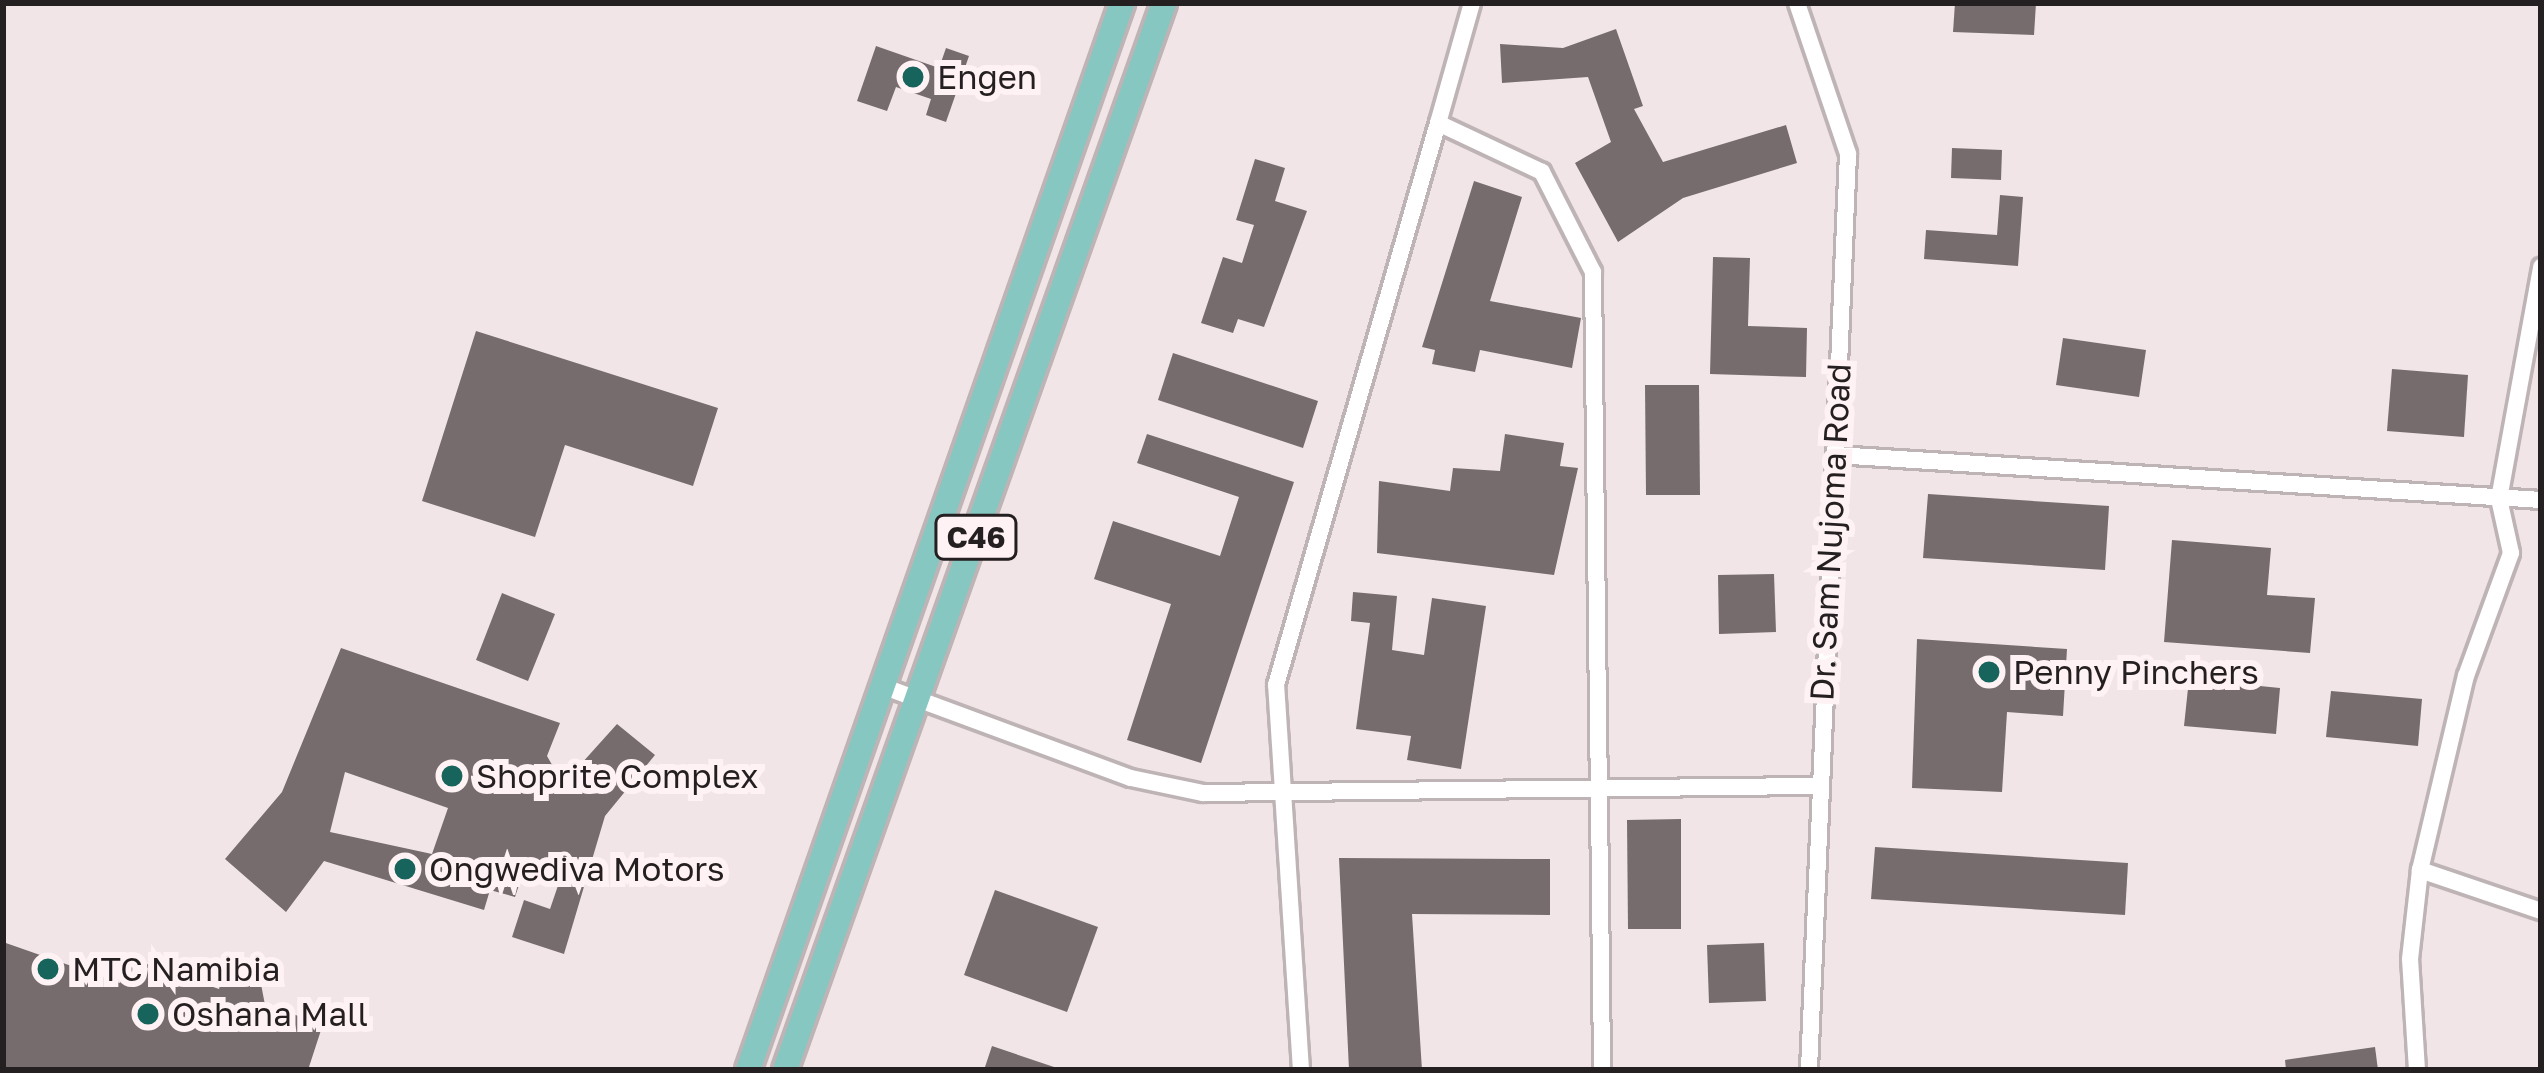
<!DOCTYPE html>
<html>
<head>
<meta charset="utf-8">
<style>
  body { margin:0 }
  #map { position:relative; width:2544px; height:1073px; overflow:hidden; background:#f1e5e7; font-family:"Golos Text",sans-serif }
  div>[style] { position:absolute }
  .building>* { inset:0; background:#766c6e }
  .roads { filter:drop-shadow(3px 0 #beb3b5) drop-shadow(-3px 0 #beb3b5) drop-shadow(0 3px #beb3b5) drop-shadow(0 -3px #beb3b5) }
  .street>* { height:16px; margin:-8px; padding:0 8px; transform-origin:8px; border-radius:8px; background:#fff }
  .primary>* { height:24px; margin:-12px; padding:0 12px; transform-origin:12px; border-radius:12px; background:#87c7c1 }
  .dots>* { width:33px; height:33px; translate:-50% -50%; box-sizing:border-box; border:6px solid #fff2f4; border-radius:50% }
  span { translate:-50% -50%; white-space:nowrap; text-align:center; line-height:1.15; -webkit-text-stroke:12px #fff2f4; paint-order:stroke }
  .shield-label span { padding:3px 9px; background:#fff2f4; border:3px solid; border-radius:9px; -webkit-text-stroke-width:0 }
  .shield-label { font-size:30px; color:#241f20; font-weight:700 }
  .poi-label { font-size:33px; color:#241f20 }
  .left { translate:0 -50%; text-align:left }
  .street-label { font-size:33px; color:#241f20 }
  .frame { position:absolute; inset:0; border:6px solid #241f20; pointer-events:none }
</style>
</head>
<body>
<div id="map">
  <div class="building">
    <i style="clip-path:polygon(1955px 3px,2036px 3px,2034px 35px,1953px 32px)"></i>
    <i style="clip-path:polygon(1616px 29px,1643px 106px,1634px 109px,1663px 162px,1786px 125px,1797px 163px,1683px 198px,1618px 242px,1575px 163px,1611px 142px,1588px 77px,1502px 83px,1500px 44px,1563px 48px)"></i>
    <i style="clip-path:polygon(876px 46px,939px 68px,946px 48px,969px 56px,946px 122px,926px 115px,931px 99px,896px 87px,887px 111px,857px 101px)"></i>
    <i style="clip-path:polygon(1952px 148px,2002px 150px,2001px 180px,1951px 178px)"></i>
    <i style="clip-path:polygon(1255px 159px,1285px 168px,1275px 201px,1307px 211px,1264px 327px,1238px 319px,1233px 333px,1201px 323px,1223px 257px,1242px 263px,1254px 225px,1236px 220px)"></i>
    <i style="clip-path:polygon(1474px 181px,1522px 197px,1490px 301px,1581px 318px,1572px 368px,1480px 350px,1475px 372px,1432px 364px,1435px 350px,1422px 347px)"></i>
    <i style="clip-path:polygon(2000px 195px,2023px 197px,2018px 266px,1924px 259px,1926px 230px,1997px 235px)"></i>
    <i style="clip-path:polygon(1713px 257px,1750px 258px,1748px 326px,1807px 328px,1806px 377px,1710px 374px)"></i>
    <i style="clip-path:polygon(476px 331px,718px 408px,693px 486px,565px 445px,535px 537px,422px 501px)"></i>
    <i style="clip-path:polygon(2063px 338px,2146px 350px,2139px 397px,2056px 385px)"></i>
    <i style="clip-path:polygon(1173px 353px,1318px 401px,1303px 448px,1158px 400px)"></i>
    <i style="clip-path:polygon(2392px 369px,2468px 375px,2464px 437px,2387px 431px)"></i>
    <i style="clip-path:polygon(1645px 385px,1699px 385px,1700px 495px,1646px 495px)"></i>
    <i style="clip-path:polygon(1147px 434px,1294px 482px,1201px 763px,1127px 740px,1171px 604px,1094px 579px,1113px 521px,1220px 556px,1239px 497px,1137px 463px)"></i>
    <i style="clip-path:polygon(1505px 434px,1564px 443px,1560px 466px,1578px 468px,1554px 575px,1377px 553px,1379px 481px,1450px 491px,1453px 468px,1500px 471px)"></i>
    <i style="clip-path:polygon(1928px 494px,2109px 506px,2105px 570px,1923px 558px)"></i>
    <i style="clip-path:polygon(2172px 540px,2271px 548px,2267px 595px,2315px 598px,2310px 653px,2164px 642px)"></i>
    <i style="clip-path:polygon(1774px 574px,1776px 632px,1719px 634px,1718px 575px)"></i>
    <i style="clip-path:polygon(1353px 592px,1397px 596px,1392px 650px,1424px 655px,1432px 598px,1486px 606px,1461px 769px,1407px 760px,1411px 736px,1356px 729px,1370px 623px,1351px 621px)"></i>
    <i style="clip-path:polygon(502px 593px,555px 614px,528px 681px,476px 660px)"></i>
    <i style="clip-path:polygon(1917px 639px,2067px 649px,2063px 716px,2007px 712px,2002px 792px,1912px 788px)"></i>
    <i style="clip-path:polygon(evenodd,341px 648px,560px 723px,547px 756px,563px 784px,617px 724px,655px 755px,605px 816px,564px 954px,512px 937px,524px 900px,550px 909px,564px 868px,528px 858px,515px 897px,490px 890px,484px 910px,324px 861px,286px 912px,225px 859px,282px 792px,341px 648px,345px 772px,448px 808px,432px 854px,330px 832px,345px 772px)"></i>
    <i style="clip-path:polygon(2189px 679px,2280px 688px,2276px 734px,2184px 726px)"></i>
    <i style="clip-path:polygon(2331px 691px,2422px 699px,2418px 746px,2326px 737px)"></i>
    <i style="clip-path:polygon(1681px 819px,1681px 929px,1628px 929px,1627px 820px)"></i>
    <i style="clip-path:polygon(1875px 847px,2128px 863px,2125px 915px,1871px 899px)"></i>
    <i style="clip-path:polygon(1339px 858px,1550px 859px,1550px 915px,1412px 914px,1422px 1070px,1349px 1070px)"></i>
    <i style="clip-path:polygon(995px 890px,1098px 927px,1067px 1012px,964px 975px)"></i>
    <i style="clip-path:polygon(3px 942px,120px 983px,129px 958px,219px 989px,225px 971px,261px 984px,265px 1005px,323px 1024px,308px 1070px,3px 1070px)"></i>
    <i style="clip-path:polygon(1764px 943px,1766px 1001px,1709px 1003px,1707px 945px)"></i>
    <i style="clip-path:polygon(992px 1046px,1054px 1067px,1054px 1070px,984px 1070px)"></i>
    <i style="clip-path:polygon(2375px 1047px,2378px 1070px,2286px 1070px,2285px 1060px)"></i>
  </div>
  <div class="roads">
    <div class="street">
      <i style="left:1472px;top:3px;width:125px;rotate:105.8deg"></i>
      <i style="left:1438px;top:123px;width:115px;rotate:25.2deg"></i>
      <i style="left:1542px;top:172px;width:112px;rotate:63deg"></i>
      <i style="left:1593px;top:272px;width:798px;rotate:89.35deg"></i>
      <i style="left:1797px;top:3px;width:159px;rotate:71.3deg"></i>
      <i style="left:1848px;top:154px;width:917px;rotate:92.44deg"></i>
      <i style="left:1836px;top:455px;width:706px;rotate:3.65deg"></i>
      <i style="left:882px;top:686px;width:265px;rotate:20.3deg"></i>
      <i style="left:1131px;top:778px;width:74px;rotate:11.8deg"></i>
      <i style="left:1203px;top:793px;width:612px;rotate:-0.66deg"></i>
      <i style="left:2420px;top:870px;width:128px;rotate:18.7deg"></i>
      <i style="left:1301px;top:1070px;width:386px;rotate:-93.7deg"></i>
      <i style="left:1276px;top:685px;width:585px;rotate:-73.92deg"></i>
      <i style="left:2417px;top:1070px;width:111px;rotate:-93.6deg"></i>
      <i style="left:2410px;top:959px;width:90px;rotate:-83.6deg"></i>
      <i style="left:2420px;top:870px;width:199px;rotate:-76.7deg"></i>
      <i style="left:2466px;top:676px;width:131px;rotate:-69.9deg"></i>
      <i style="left:2511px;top:553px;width:55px;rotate:-102.5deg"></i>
      <i style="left:2499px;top:499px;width:236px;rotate:-79.7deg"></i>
    </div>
    <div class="primary">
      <i style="left:748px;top:1070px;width:1131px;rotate:-70.68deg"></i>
      <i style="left:785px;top:1070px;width:1132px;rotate:-70.44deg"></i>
    </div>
  </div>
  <div class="dots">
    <i style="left:913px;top:77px;background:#17645d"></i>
    <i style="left:1989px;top:672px;background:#17645d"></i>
    <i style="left:452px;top:776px;background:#17645d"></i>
    <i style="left:405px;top:869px;background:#17645d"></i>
    <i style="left:48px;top:969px;background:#17645d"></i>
    <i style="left:148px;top:1014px;background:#17645d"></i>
  </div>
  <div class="shield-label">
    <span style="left:976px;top:537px">C46</span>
  </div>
  <div class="poi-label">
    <span class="left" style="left:937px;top:77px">Engen</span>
    <span class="left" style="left:2013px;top:672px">Penny Pinchers</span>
    <span class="left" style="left:476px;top:776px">Shoprite Complex</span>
    <span class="left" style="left:429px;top:869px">Ongwediva Motors</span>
    <span class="left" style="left:72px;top:969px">MTC Namibia</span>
    <span class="left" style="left:172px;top:1014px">Oshana Mall</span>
  </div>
  <div class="street-label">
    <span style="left:1830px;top:532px;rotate:-87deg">Dr. Sam Nujoma Road</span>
  </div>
  <div class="frame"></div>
</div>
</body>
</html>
